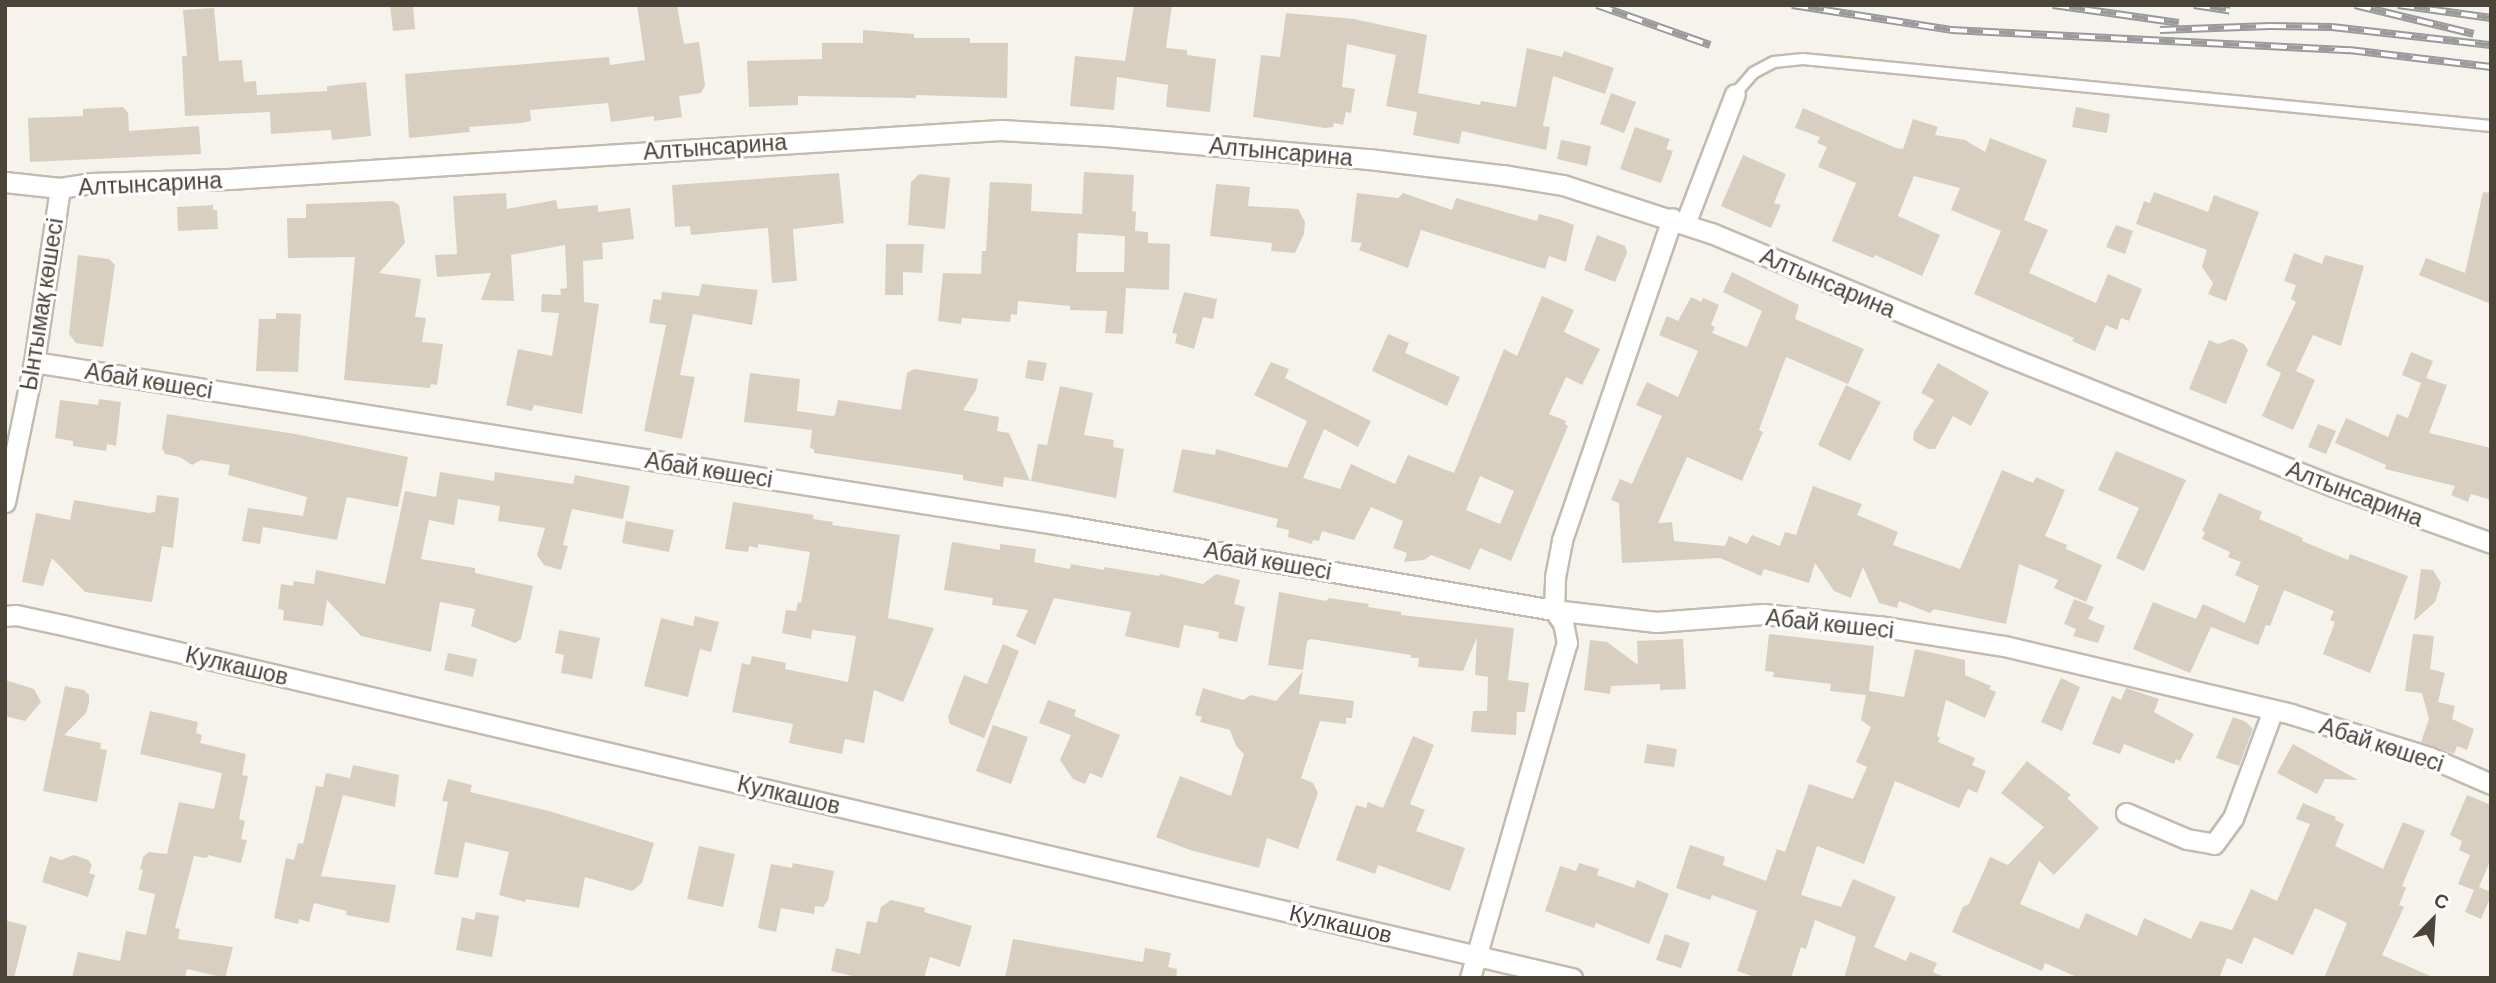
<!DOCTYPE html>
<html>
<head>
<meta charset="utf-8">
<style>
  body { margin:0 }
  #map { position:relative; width:2496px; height:983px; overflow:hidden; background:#f6f3ec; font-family:Barlow,sans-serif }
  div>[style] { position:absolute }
  .building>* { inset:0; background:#d8cfc1 }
  .roads { filter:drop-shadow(2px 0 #c2bbae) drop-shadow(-2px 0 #c2bbae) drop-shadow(0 2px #c2bbae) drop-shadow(0 -2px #c2bbae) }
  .service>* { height:10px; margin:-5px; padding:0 5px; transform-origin:5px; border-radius:5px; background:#fff }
  .minor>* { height:19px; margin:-9.5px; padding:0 9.5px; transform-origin:9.5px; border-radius:9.5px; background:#fff }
  .rail>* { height:8px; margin-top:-4px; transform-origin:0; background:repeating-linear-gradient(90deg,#fff 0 16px,#9a9a9a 0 32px); box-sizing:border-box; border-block:2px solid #9a9a9a }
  span { translate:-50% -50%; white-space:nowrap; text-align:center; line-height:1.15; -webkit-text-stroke:6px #fff; paint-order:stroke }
  .street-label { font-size:23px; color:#4b4439 }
  .frame { position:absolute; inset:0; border:7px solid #4b4439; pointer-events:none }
  .north { position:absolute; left:2398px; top:885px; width:70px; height:70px; -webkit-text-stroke:5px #fff; paint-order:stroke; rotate:24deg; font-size:19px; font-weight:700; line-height:28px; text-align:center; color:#4b4439 }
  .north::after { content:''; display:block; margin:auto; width:24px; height:32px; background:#4b4439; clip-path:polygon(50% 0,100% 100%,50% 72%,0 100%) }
</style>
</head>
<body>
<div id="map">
  <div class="building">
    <i style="clip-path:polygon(390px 5px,413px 5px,415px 29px,393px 31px)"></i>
    <i style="clip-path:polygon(637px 5px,677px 5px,684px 44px,699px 42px,705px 85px,701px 93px,679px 96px,682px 117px,654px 121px,654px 116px,611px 122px,608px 103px,530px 110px,531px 121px,521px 123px,469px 127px,470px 132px,409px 138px,405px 74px,609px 57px,610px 65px,645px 60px)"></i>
    <i style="clip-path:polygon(1134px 5px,1172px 5px,1166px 48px,1187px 50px,1187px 55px,1216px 59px,1210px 112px,1166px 107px,1168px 85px,1117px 77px,1114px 110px,1070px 106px,1075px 56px,1125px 61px)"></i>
    <i style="clip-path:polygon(214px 8px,219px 61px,242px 60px,244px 82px,256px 81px,257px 95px,327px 91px,327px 86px,366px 82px,371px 136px,332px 140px,331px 130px,271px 134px,270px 112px,185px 116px,182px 56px,187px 56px,183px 10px)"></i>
    <i style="clip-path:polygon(1286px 13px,1354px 19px,1427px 35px,1418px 93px,1480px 105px,1481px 101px,1516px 107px,1527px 48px,1562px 57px,1564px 51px,1614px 68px,1605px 94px,1553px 76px,1543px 126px,1550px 127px,1546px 150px,1462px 131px,1459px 144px,1413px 135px,1417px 112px,1386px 106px,1396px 55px,1347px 44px,1342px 87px,1355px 89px,1351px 113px,1346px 112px,1343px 125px,1334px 123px,1333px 127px,1325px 128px,1253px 117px,1261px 55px,1280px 57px)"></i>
    <i style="clip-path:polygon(863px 30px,914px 34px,914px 38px,970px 38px,970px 43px,1008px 43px,1007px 98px,916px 95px,916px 98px,798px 96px,798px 105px,749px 107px,747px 61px,822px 59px,822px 43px,863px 43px)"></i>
    <i style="clip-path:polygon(1611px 93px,1636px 102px,1624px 133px,1600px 124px)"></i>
    <i style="clip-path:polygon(123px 107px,128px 113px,129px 131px,199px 126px,201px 154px,30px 162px,28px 118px,83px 116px,83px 109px)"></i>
    <i style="clip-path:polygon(2076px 107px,2110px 114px,2107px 133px,2072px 127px)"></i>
    <i style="clip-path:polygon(1803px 108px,1896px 148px,1903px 149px,1913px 119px,1938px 127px,1935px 135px,1965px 140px,1985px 152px,1990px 138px,2047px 160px,2024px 220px,2048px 230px,2029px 273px,2096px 303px,2108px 274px,2142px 289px,2129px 321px,2121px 318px,2117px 330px,2106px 325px,2095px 351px,2072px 341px,2074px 338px,1974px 294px,2001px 231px,1951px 210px,1960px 188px,1914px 176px,1898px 216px,1940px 235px,1922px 276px,1875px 255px,1873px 258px,1832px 241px,1856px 183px,1818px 167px,1827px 147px,1817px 143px,1820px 137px,1795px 128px)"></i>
    <i style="clip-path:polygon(1635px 127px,1670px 139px,1666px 149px,1673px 151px,1661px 183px,1620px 169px)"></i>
    <i style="clip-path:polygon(1561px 140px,1591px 146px,1587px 166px,1557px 159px)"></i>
    <i style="clip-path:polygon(1743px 155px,1786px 174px,1774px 203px,1781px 205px,1771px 228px,1721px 206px)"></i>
    <i style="clip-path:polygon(evenodd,1084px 172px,1134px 175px,1132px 211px,1136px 212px,1135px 231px,1148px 232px,1148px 243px,1170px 244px,1169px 290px,1126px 288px,1123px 334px,1105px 333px,1107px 311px,1070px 310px,1070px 306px,1018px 301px,1017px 315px,1011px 314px,1010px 322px,962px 318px,961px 324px,938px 321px,943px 273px,981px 274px,982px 251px,986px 251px,990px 182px,1032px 184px,1031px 211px,1082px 214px,1084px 172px,1078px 233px,1125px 236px,1124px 272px,1076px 272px,1078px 233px)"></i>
    <i style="clip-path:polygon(839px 173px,844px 223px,793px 229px,797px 281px,772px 283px,768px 228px,691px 235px,690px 226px,675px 227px,672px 185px)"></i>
    <i style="clip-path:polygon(919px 174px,950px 178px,945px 229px,908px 225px,911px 182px)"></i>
    <i style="clip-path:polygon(1216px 184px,1250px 187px,1248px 206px,1298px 209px,1305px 222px,1304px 234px,1295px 253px,1271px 251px,1272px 243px,1210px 236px)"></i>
    <i style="clip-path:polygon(2154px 192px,2208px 212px,2214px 195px,2259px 212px,2226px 301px,2208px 294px,2213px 283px,2202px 267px,2207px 250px,2136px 224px,2144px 201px,2150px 203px)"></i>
    <i style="clip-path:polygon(2483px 192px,2491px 193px,2491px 304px,2419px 275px,2426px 258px,2465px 273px)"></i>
    <i style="clip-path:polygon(506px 193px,507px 209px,556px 200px,558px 209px,598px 205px,598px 212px,630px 208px,634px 239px,602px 243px,603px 259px,583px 261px,584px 302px,599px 304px,582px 414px,534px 405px,532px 411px,506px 405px,518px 349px,552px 356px,559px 313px,541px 312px,542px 294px,561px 295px,560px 289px,567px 288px,565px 245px,511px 255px,514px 301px,481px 300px,491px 273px,437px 277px,435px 255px,457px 254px,453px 196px)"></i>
    <i style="clip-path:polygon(1357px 193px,1398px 198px,1403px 193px,1452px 210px,1456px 198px,1537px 221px,1539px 214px,1561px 220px,1574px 225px,1566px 262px,1549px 256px,1545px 269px,1421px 230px,1408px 268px,1359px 250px,1362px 243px,1351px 242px)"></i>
    <i style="clip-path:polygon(393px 201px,399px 205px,405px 243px,379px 273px,421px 279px,415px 317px,426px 318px,422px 342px,443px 344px,437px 385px,431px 384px,430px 388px,344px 380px,355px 257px,288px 258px,287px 218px,306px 218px,306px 204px)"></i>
    <i style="clip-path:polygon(213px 205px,213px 210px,217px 210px,218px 229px,178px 231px,177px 207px)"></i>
    <i style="clip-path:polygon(2116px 225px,2133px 231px,2125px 254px,2106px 247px)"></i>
    <i style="clip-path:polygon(1597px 235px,1625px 246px,1627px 253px,1615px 282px,1584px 270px)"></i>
    <i style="clip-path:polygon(886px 244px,924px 244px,922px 273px,903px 272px,903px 295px,885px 295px)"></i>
    <i style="clip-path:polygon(2294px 253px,2322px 264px,2325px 255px,2364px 266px,2341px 346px,2313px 335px,2296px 371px,2315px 380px,2293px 430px,2262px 416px,2281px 373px,2266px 365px,2296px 302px,2291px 299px,2296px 285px,2284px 281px)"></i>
    <i style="clip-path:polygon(78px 255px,109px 259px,115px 265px,103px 347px,76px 343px,69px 334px)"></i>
    <i style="clip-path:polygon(1732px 272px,1799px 305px,1795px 319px,1864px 349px,1848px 384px,1786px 357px,1759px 430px,1763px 432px,1742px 481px,1687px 457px,1658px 523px,1672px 522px,1674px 541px,1725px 546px,1729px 536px,1747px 544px,1752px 535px,1780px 546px,1785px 532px,1796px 535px,1813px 486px,1862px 504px,1857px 515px,1898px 532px,1893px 545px,1960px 569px,2002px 470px,2033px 483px,2036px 477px,2065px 490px,2045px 536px,2067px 545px,2066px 549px,2102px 565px,2086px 602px,2054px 588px,2058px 580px,2019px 564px,2006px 624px,1934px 609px,1930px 613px,1899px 601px,1897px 608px,1879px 603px,1863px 567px,1851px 598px,1834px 591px,1815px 563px,1809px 583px,1764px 569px,1761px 576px,1720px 558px,1622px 563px,1619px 503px,1611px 500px,1620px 479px,1632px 484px,1662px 416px,1636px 405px,1647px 382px,1678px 397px,1698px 351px,1659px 335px,1667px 316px,1678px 321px,1691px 297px,1701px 302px,1703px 298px,1719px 305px,1711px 325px,1715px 327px,1712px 333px,1747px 347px,1762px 311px,1723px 292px)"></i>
    <i style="clip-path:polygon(702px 284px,758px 290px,752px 325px,693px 314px,680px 375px,695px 377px,682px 439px,644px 431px,666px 325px,649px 323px,653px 299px,661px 300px,662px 292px,699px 296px)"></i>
    <i style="clip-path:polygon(1184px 292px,1217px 299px,1213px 319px,1203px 317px,1194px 349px,1175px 343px,1177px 334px,1172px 333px)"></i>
    <i style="clip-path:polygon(evenodd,1542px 296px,1574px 310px,1564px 332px,1600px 349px,1582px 385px,1566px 377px,1549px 414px,1566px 421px,1565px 424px,1568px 426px,1511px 561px,1480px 548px,1470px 570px,1431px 555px,1424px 560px,1404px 562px,1407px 553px,1393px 548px,1403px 521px,1371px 507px,1354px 540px,1322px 531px,1319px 541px,1313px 540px,1312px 544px,1288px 537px,1289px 530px,1276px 527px,1278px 519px,1173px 492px,1182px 449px,1215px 455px,1216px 449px,1287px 468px,1307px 421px,1254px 395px,1271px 362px,1289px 369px,1285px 378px,1371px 421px,1358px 447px,1324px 429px,1303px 478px,1340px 489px,1351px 464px,1395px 484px,1408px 455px,1454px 473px,1504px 349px,1517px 356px,1542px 296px,1480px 476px,1514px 491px,1500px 524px,1466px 510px,1480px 476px)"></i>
    <i style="clip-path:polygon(276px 313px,301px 314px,298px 372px,256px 371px,259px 319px,276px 319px)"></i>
    <i style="clip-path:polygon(1388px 334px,1409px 343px,1405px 353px,1460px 377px,1447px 406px,1372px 371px)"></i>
    <i style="clip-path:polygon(2232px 339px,2244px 344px,2248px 350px,2226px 404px,2189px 389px,2209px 340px,2218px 344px)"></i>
    <i style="clip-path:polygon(2411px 352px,2433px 361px,2426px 378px,2447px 385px,2429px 433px,2491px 448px,2491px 500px,2471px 494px,2468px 502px,2451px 495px,2455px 486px,2385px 469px,2386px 465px,2335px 443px,2346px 418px,2388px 437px,2397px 414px,2408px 418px,2421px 383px,2402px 375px)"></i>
    <i style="clip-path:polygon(1028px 360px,1047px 363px,1043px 381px,1025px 378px)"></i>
    <i style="clip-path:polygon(1938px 363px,1989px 392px,1971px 426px,1953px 416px,1935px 449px,1928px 449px,1913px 440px,1914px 432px,1934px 400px,1921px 393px)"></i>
    <i style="clip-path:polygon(914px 369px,978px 379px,976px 390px,963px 410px,999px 417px,997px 431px,1009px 433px,1030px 481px,1004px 477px,1003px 487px,963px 480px,963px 475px,814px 453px,814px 449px,810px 448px,812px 430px,744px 422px,750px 373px,800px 379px,797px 411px,832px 416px,835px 415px,838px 400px,901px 410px,907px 373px)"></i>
    <i style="clip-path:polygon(1846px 385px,1881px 402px,1850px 461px,1818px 445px)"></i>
    <i style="clip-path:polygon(1060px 386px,1093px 393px,1084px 435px,1114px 440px,1113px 447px,1124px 449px,1116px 498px,1031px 481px,1038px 444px,1047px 445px)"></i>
    <i style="clip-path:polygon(99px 399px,121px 402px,116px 446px,107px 444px,106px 451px,73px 446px,73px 441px,55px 438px,60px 400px,98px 405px)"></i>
    <i style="clip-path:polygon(167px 414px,295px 434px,408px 457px,398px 507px,347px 497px,337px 540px,263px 527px,260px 544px,242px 541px,248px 508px,303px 516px,307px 497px,228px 475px,230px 465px,201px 460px,192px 465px,180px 457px,165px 454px,162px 448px)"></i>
    <i style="clip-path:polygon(2318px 424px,2336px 431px,2326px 454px,2308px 447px)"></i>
    <i style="clip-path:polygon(2116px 451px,2186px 480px,2144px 571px,2116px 558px,2139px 508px,2098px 490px)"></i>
    <i style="clip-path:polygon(440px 472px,494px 481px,495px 472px,573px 484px,575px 475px,630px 486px,623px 519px,572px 509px,563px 545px,568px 546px,561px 570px,544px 565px,537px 555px,545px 528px,498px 521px,500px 506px,458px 499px,454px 525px,429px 520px,421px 559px,475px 568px,475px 573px,533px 586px,521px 639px,515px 643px,471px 626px,475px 609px,440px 602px,431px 652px,361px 636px,327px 600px,323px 626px,283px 620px,284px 610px,278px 609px,281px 584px,293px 586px,294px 581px,314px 584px,316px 570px,385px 584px,405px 491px,436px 497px)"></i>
    <i style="clip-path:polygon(2219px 493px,2262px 512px,2259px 519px,2303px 538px,2302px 541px,2348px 560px,2350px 554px,2408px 576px,2370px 673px,2323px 654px,2335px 622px,2330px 620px,2334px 611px,2284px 590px,2270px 626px,2266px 625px,2258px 645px,2211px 627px,2190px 673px,2133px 649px,2153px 602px,2196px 619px,2203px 604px,2245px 623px,2259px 586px,2235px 575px,2241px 562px,2228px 557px,2230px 552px,2202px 539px,2205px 532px,2202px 531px)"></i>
    <i style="clip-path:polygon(157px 495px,179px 498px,173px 548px,162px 546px,152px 602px,85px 592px,52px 558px,43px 586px,22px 582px,36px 513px,70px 520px,74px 500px,149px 513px,155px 512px)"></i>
    <i style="clip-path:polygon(733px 502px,814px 515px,813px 519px,833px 522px,832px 525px,900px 535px,888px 618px,934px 628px,903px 702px,874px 690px,864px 743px,845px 739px,842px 754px,789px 743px,793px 724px,732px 712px,742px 663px,750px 665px,752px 656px,786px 663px,785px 669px,848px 682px,856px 636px,812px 630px,811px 639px,782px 633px,786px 610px,796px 611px,798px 602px,801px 603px,810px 552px,758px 544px,758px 548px,749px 546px,748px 552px,725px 549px)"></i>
    <i style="clip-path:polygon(626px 521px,674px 530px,669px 552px,622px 543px)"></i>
    <i style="clip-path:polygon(952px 542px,1000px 550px,1000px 544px,1036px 549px,1034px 562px,1070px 569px,1071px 564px,1104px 570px,1104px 567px,1159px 576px,1160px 574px,1203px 584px,1216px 574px,1240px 580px,1234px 604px,1245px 607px,1237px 642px,1218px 638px,1219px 632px,1184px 625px,1179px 648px,1125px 636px,1131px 612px,1054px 598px,1035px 645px,1016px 636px,1028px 610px,992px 605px,993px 598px,944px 590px)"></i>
    <i style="clip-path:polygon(2421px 569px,2433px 570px,2441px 583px,2435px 602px,2414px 621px)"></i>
    <i style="clip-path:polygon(1279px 592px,1326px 601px,1329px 598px,1369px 604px,1368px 607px,1401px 612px,1401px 615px,1514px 628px,1508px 680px,1529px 683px,1525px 712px,1517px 712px,1516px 735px,1471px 732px,1473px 711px,1487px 711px,1488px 677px,1475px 675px,1477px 637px,1463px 671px,1418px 667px,1419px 658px,1411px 658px,1411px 655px,1311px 639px,1307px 641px,1303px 670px,1268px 665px)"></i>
    <i style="clip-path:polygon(2074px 599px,2094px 607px,2088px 619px,2105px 626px,2098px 643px,2073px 636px,2076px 629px,2064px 624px)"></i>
    <i style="clip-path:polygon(695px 616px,719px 622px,711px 652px,700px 649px,688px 697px,644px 686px,661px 618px,693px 626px)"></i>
    <i style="clip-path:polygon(559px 630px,600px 638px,592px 679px,561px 673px,564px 655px,555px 653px)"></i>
    <i style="clip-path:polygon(1769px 634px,1874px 646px,1869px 691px,1904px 697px,1915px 649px,1965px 660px,1965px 675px,1991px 686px,1989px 689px,1996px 692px,1985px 718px,1946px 700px,1937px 736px,1940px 738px,1938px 742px,1975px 758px,1972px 765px,1986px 771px,1977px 793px,1968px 789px,1959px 808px,1895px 781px,1864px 864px,1817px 846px,1801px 895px,1841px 907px,1853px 879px,1896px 897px,1874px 947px,1906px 961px,1910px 952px,1937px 963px,1933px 972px,1947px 978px,1844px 978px,1856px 937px,1815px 920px,1806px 949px,1801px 947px,1791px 978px,1758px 978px,1737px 971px,1757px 911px,1712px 895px,1710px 900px,1676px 888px,1690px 845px,1725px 857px,1723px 865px,1766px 881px,1777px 849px,1785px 852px,1809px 784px,1853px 799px,1867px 767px,1856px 762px,1871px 727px,1861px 720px,1866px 695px,1830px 691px,1831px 684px,1773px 677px,1774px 672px,1765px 671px)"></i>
    <i style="clip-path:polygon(2413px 634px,2434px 636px,2430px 669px,2445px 673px,2438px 702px,2455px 706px,2452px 719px,2474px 729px,2467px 750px,2457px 746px,2454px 754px,2421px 742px,2429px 719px,2422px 693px,2405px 691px)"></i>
    <i style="clip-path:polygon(1683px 639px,1686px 689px,1660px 690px,1660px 684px,1611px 686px,1610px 694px,1584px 690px,1590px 640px,1607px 642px,1638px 665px,1637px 641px)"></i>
    <i style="clip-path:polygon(1003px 644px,1019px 651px,984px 738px,950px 724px,948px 717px,964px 675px,987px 684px)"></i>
    <i style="clip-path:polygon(448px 653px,477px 659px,473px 677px,444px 670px)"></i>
    <i style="clip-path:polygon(1303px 671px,1299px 694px,1354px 701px,1352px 718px,1346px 718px,1346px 724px,1320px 721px,1301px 778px,1313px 783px,1318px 793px,1298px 849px,1267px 838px,1259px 868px,1190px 850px,1156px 837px,1180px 776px,1231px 796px,1244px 754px,1236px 746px,1230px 730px,1200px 722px,1202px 717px,1195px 715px,1203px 688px,1243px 700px,1251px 695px,1276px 701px)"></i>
    <i style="clip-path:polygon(2061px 678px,2080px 687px,2062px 731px,2041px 722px)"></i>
    <i style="clip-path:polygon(5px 680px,34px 689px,41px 702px,25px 721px,5px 716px)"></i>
    <i style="clip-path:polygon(65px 686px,84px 690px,89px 695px,89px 703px,86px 713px,64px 735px,101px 743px,100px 749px,107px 750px,97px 802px,43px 791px)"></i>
    <i style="clip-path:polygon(2126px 688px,2159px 699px,2154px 712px,2194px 734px,2180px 761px,2176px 759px,2174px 764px,2124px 744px,2120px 754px,2092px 744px,2112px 696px,2121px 700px)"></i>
    <i style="clip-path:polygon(1048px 700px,1076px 710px,1074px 716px,1120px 735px,1102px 778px,1090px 773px,1085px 784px,1073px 779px,1060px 760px,1071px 735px,1039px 723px)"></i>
    <i style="clip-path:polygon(150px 711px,198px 722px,196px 733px,202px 735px,200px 743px,246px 754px,242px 775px,248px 776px,239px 819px,245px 821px,241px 839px,247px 840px,241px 863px,208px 855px,207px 858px,194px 856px,175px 928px,180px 929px,178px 939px,233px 947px,225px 978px,187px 969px,185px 978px,72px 978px,78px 952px,120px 961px,126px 931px,146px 935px,155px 894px,138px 890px,143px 870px,140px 869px,143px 857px,149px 852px,167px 854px,179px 802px,214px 809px,222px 773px,140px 754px)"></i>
    <i style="clip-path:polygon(2233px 717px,2246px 722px,2253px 729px,2239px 766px,2216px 758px)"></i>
    <i style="clip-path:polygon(993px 725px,1028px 737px,1011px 784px,976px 771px)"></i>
    <i style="clip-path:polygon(1413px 736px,1434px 745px,1410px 804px,1425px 810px,1416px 831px,1465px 848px,1450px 891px,1378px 865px,1375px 874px,1336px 860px,1356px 805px,1366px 808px,1368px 802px,1383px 808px)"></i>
    <i style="clip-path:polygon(1647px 744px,1677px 749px,1674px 767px,1644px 763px)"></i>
    <i style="clip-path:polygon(2293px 744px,2358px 780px,2325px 779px,2317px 794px,2277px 773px)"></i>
    <i style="clip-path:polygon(2027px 761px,2071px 795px,2067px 798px,2099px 828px,2054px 875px,2039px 861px,2020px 904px,2079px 929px,2086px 913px,2137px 936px,2144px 918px,2191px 939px,2200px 921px,2232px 930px,2251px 889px,2277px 901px,2310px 824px,2296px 819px,2303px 803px,2336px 817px,2335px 820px,2344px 824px,2335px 846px,2383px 869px,2403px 822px,2425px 831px,2402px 886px,2406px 888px,2399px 905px,2404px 907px,2382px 955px,2435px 978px,2324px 978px,2347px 923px,2315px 908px,2293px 955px,2254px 937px,2242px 964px,2227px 958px,2219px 978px,2079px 978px,2045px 963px,2042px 971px,1952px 932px,1963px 907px,1969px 904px,1990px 857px,2008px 865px,2044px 827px,2001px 793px)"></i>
    <i style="clip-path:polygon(353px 765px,399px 775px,395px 807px,343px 795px,321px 876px,396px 885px,389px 923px,346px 915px,347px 911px,314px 903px,309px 922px,299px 919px,298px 924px,274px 918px,286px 858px,294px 860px,298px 843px,303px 844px,316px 786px,323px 787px,326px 773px,350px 778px)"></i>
    <i style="clip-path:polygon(448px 779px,472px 785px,470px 792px,549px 811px,654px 843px,642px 883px,632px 891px,585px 877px,579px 908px,526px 899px,525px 902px,499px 895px,509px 852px,465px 842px,458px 878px,434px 874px,448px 802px,442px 801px)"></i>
    <i style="clip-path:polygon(2467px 795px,2491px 805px,2491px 859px,2479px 887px,2491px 892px,2491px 896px,2481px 919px,2465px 912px,2474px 890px,2458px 884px,2470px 855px,2459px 850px,2462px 841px,2450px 835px)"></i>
    <i style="clip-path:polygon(699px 846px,735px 854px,723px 907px,687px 899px)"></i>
    <i style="clip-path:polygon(74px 855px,88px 860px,92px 865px,89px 873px,95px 875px,88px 897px,42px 882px,50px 856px,61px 860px)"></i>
    <i style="clip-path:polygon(793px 863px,834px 871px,828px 900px,823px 907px,815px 906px,814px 914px,781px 908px,776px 932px,758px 928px,771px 864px,792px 868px)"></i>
    <i style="clip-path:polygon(1579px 863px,1599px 869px,1597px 875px,1634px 888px,1637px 880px,1669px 894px,1649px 944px,1596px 923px,1594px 928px,1545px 911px,1560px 866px,1576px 871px)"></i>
    <i style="clip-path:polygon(891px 900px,925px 908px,924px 912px,972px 926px,960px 967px,930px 957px,924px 978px,861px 978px,831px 971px,836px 948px,860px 954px,867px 921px,877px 923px,881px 907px)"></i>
    <i style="clip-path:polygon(476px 912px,499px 916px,492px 957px,456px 950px,462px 917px,474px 920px)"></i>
    <i style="clip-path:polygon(5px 920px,27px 926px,14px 978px,5px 978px)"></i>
    <i style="clip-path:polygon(1665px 934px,1690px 943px,1681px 968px,1656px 960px)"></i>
    <i style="clip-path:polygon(1013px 939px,1143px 962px,1145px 948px,1171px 953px,1168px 967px,1177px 969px,1176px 978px,1005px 978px)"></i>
  </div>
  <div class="roads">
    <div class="service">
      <i style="left:1735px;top:94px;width:28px;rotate:-49deg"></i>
      <i style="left:1753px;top:73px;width:24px;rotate:-28deg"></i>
      <i style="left:1774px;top:62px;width:29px;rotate:-6deg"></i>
      <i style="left:1803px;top:59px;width:691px;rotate:5.56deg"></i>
    </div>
    <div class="minor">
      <i style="left:5px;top:182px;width:55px;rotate:6.2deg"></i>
      <i style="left:60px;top:188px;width:31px;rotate:-9deg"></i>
      <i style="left:91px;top:183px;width:138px;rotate:-1.7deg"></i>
      <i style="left:229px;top:179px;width:773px;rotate:-3.64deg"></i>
      <i style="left:1000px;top:130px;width:105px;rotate:3.3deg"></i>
      <i style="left:1105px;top:136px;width:265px;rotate:5deg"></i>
      <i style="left:1369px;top:159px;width:134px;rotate:6.9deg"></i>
      <i style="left:1502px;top:175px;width:62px;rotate:9.3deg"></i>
      <i style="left:1563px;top:185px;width:156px;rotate:18deg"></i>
      <i style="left:1711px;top:233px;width:323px;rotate:22.6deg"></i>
      <i style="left:2009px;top:357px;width:349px;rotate:21.7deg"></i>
      <i style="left:2333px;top:486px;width:168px;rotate:19.8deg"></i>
      <i style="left:1685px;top:224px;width:139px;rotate:-69deg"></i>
      <i style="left:34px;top:362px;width:1046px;rotate:9.02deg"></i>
      <i style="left:1067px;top:526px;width:494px;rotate:9.8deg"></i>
      <i style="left:1554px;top:610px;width:103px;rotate:6.7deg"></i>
      <i style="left:1656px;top:622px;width:107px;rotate:-4.3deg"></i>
      <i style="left:1763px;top:614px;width:116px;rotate:6deg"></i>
      <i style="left:1878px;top:626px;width:128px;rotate:9deg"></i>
      <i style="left:2004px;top:646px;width:295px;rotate:13.3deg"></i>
      <i style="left:2291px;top:714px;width:145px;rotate:17.3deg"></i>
      <i style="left:2429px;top:757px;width:68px;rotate:23.5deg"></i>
      <i style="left:5px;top:502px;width:143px;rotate:-78.3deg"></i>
      <i style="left:34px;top:362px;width:176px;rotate:-81.5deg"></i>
      <i style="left:5px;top:616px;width:11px;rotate:-5deg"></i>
      <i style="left:16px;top:615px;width:48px;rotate:12deg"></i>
      <i style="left:63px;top:625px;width:1550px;rotate:13.17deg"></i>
      <i style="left:2126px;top:813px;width:66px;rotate:23.1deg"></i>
      <i style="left:2187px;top:839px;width:27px;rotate:10deg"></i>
      <i style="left:2214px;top:844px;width:32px;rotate:-54deg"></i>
      <i style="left:2233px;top:818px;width:115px;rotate:-69.7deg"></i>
      <i style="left:1470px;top:978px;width:349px;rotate:-73.9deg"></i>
      <i style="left:1567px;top:643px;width:20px;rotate:-101deg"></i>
      <i style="left:1563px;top:623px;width:16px;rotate:-125deg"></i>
      <i style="left:1554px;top:610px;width:33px;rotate:-88deg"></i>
      <i style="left:1555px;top:577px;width:38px;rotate:-79deg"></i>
      <i style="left:1562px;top:540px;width:340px;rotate:-71.1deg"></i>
    </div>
  </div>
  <div class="rail">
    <i style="left:1597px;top:5px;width:120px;rotate:19.5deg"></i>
    <i style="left:1792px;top:5px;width:161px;rotate:8.9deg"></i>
    <i style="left:1951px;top:30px;width:399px;rotate:2.9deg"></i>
    <i style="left:2349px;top:50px;width:143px;rotate:6.8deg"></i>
    <i style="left:2053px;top:5px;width:127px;rotate:8.1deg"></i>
    <i style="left:2194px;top:5px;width:36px;rotate:9deg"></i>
    <i style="left:2355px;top:5px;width:122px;rotate:13.7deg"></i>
    <i style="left:2398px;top:5px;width:94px;rotate:8deg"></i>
    <i style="left:2160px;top:30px;width:110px;rotate:-2.1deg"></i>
    <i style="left:2270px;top:26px;width:62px;rotate:0.9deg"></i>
    <i style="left:2332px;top:27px;width:160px;rotate:6.5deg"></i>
  </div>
  <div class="street-label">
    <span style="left:715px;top:146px;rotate:-4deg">Алтынсарина</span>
    <span style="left:1281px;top:151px;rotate:5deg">Алтынсарина</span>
    <span style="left:150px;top:183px;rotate:-3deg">Алтынсарина</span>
    <span style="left:1828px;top:282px;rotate:23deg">Алтынсарина</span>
    <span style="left:41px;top:304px;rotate:-81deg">Ынтымақ көшесі</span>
    <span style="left:149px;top:380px;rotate:9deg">Абай көшесі</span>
    <span style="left:709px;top:469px;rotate:9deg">Абай көшесі</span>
    <span style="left:2355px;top:493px;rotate:21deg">Алтынсарина</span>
    <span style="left:1268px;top:560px;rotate:10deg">Абай көшесі</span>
    <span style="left:1830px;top:623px;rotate:6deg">Абай көшесі</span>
    <span style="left:237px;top:665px;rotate:13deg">Кулкашов</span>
    <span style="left:2382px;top:744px;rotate:18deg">Абай көшесі</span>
    <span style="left:789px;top:794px;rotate:13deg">Кулкашов</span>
    <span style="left:1341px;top:923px;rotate:13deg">Кулкашов</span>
  </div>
  <div class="frame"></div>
  <div class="north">С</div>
</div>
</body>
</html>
